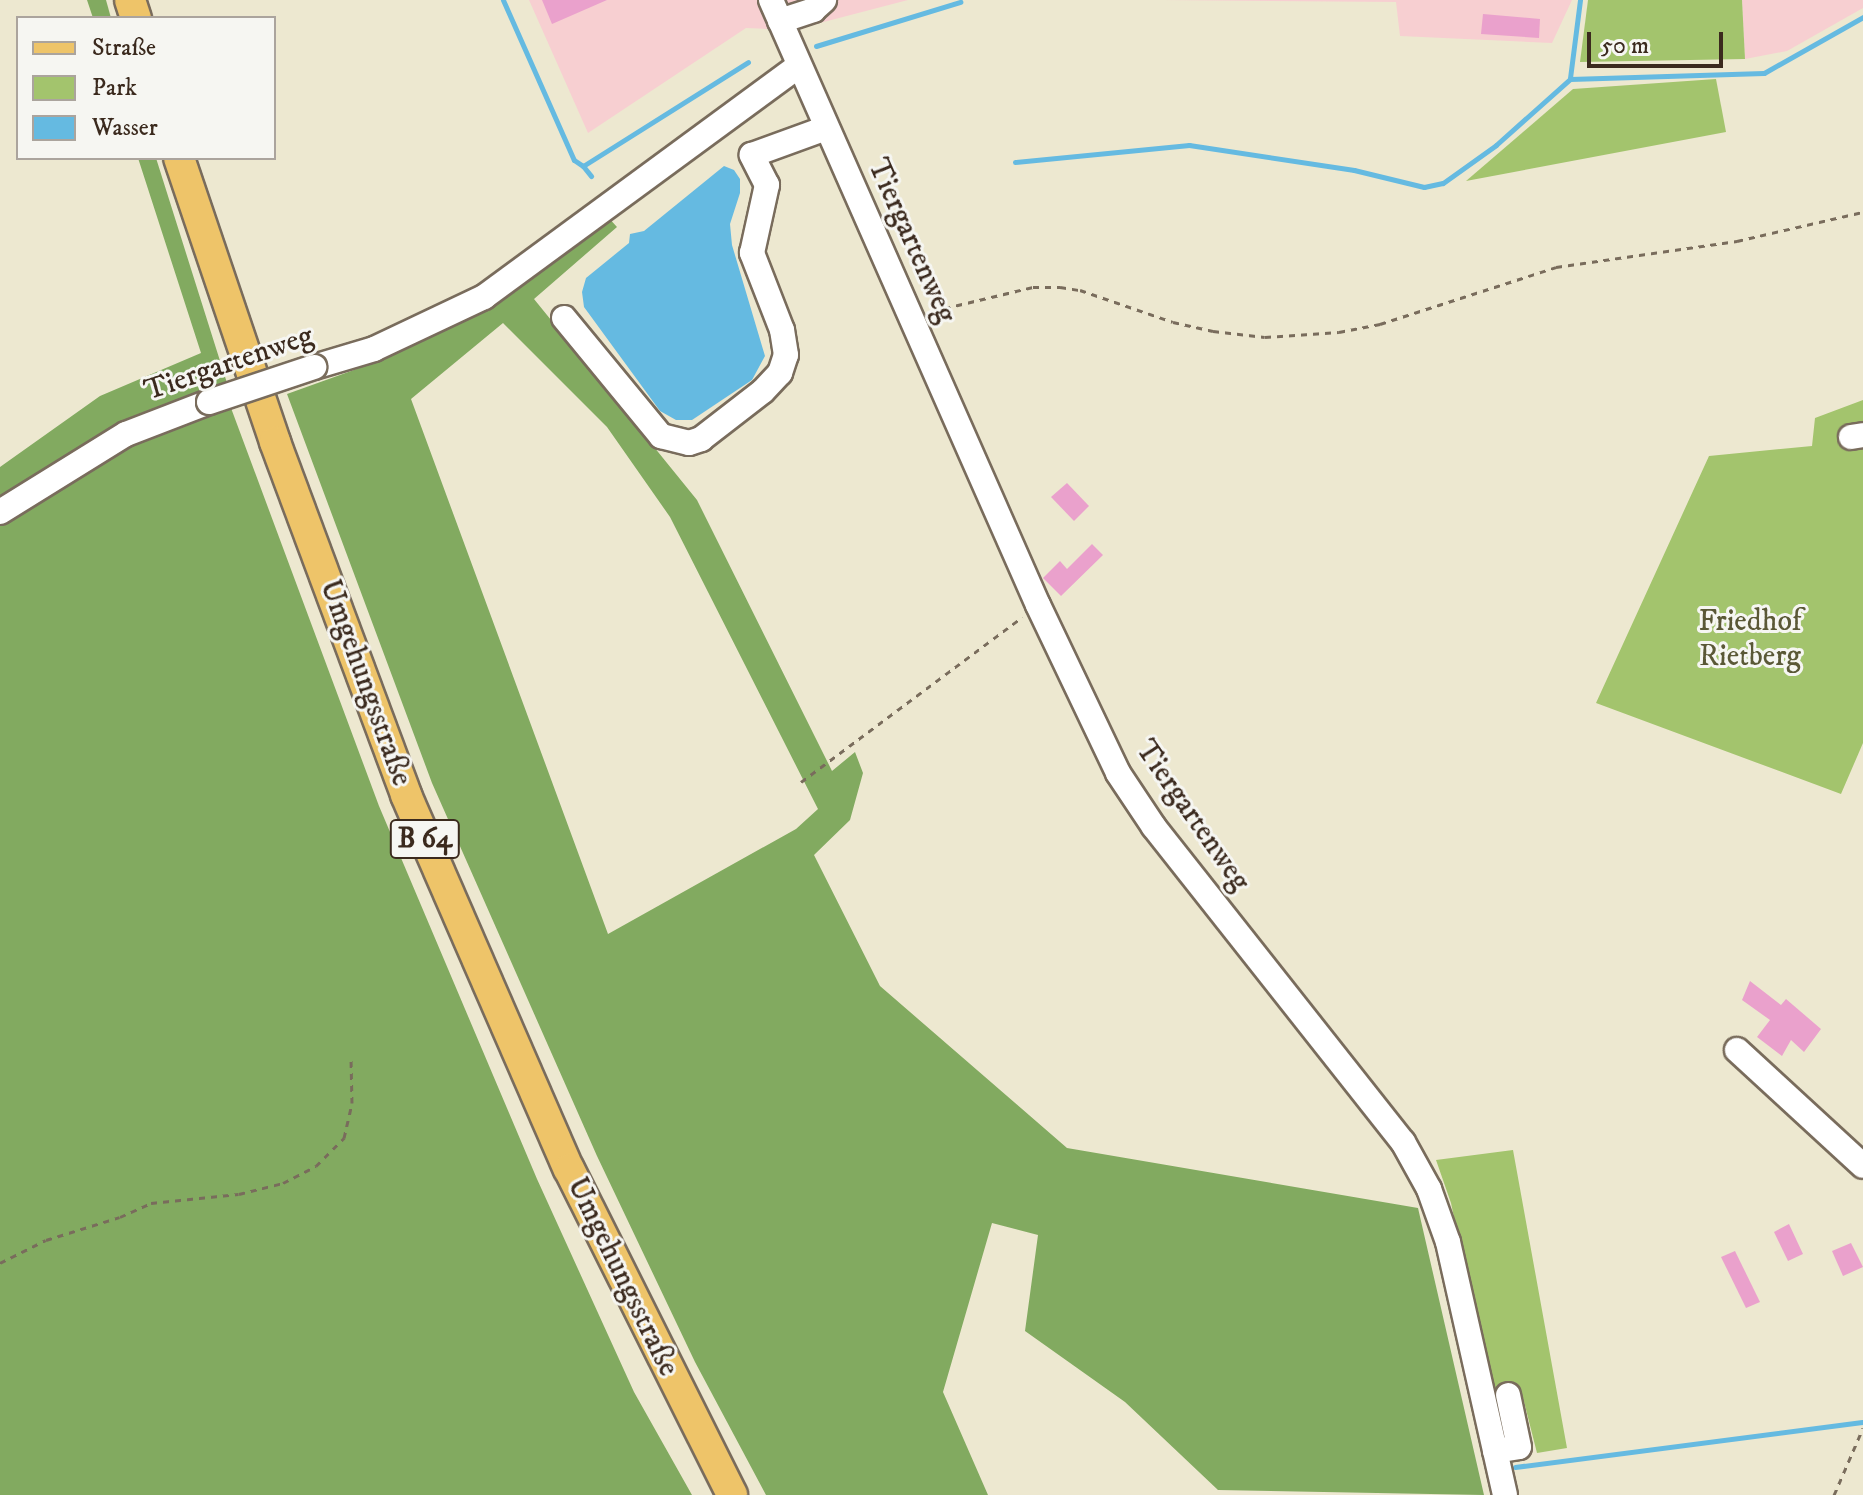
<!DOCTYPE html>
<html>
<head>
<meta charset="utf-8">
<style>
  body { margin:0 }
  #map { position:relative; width:1863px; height:1495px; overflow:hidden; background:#ede8d0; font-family:"IM FELL DW Pica",serif }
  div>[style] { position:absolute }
  .built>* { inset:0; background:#f7cfd1 }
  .green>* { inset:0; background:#a3c46d }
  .forest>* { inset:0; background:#82aa60 }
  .water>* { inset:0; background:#65bae1 }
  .stream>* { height:5px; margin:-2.5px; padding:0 2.5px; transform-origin:2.5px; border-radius:2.5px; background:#65bae1 }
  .building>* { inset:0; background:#eaa1cc }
  .path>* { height:3px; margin-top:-1.5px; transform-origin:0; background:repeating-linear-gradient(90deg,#796c5c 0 6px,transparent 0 12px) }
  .roads { filter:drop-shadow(2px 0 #796c5c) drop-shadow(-2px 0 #796c5c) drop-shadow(0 2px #796c5c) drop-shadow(0 -2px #796c5c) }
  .minor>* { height:24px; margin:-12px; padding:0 12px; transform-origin:12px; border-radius:12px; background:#fff }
  .major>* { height:30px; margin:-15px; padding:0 15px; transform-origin:15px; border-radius:15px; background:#eec469 }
  .bridges { filter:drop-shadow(2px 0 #796c5c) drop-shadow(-2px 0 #796c5c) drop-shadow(0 2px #796c5c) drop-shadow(0 -2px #796c5c) }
  .minor-bridge>* { height:24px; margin:-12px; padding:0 12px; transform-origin:12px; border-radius:12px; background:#fff }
  span { translate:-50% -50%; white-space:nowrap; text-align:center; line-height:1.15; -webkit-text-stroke:6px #f6f6f2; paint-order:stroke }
  .shield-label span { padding:2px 6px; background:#f6f6f2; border:2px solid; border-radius:6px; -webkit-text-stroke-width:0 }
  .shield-label { font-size:28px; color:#3b2a1e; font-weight:700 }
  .street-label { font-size:30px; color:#3b2a1e }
  .park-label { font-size:30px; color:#5a5836 }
  .legend { position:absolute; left:16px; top:16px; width:260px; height:144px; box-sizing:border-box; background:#f6f6f2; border:2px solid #aba49d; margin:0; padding:10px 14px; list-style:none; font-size:24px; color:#3b2a1e }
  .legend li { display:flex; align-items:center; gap:16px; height:40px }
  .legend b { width:40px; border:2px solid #aba49d }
  .scale { position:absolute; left:1587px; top:32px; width:136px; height:36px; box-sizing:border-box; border:4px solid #3b2a1e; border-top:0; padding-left:10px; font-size:24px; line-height:28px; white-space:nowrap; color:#3b2a1e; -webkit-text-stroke:6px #f6f6f2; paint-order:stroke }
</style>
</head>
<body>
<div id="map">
  <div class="built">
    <i style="clip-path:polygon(529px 0,908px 0,793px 30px,746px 28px,588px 133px)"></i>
    <i style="clip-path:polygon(1163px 0,1572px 0,1552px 43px,1400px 36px,1396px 2px)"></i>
    <i style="clip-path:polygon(1742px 0,1863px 0,1863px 8px,1787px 51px,1745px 59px)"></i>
  </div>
  <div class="green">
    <i style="clip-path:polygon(1588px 0,1742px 0,1745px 59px,1580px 62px)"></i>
    <i style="clip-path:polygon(1716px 79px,1726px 132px,1466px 181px,1573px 89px)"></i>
    <i style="clip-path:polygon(1863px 400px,1863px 743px,1841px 794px,1596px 703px,1709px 456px,1812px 446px,1815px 418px)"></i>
    <i style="clip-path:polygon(1513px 1150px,1567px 1448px,1537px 1453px,1521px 1390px,1491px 1394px,1451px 1203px,1436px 1160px)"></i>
  </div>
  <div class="forest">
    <i style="clip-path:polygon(87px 0,106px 0,111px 18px,93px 18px)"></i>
    <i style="clip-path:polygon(138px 158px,156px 158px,227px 383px,122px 423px,0 499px,0 467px,100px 396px,201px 353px)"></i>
    <i style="clip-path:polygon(evenodd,607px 216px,617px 227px,534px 299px,697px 500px,832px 771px,855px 752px,863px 773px,850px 820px,814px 855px,880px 986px,1067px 1148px,1418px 1208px,1484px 1495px,1218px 1490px,1125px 1402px,1025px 1331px,1038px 1235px,992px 1223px,943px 1392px,988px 1495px,766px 1495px,695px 1362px,597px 1156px,432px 783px,287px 394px,379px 361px,487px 309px,607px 216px,503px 323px,607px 427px,670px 517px,818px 809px,796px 829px,608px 934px,411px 399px,503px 323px)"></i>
    <i style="clip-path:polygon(231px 408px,379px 806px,537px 1179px,634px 1392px,692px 1495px,0 1495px,0 526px,131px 444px)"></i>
  </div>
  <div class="water">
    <i style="clip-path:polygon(724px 166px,734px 170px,740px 179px,740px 193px,730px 224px,732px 245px,765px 356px,752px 380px,692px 420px,676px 420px,660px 411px,584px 307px,582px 292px,586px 278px,629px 243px,630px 234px,644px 231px)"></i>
  </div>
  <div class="stream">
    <i style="left:503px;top:0;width:175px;rotate:66.1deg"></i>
    <i style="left:574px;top:160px;width:11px;rotate:34deg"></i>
    <i style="left:583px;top:166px;width:195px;rotate:-32.2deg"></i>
    <i style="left:816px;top:46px;width:151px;rotate:-17deg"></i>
    <i style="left:1570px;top:78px;width:79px;rotate:-82.7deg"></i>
    <i style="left:1015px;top:162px;width:175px;rotate:-5.6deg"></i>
    <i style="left:1189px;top:145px;width:167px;rotate:8.6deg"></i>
    <i style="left:1354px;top:170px;width:72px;rotate:13.7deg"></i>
    <i style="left:1424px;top:187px;width:19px;rotate:-12deg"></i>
    <i style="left:1443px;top:183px;width:65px;rotate:-35.6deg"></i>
    <i style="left:1496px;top:145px;width:99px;rotate:-41.7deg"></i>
    <i style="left:1570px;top:79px;width:194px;rotate:-1.8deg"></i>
    <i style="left:1764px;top:73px;width:114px;rotate:-29.5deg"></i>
    <i style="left:583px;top:166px;width:13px;rotate:51deg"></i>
    <i style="left:1515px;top:1467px;width:350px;rotate:-7.4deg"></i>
  </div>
  <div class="building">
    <i style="clip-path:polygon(542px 0,607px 0,552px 24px)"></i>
    <i style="clip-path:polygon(1483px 14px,1540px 19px,1539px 38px,1481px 34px)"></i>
    <i style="clip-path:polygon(1067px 483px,1089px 506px,1074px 521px,1051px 497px)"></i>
    <i style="clip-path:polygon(1092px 544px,1103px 555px,1061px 596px,1043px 578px,1060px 561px,1067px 569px)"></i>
    <i style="clip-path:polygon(1750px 981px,1781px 1005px,1786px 999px,1821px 1029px,1804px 1052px,1791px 1040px,1782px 1056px,1757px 1037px,1770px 1020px,1742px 1000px)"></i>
    <i style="clip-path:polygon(1789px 1224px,1803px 1254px,1788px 1261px,1774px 1232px)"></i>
    <i style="clip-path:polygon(1851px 1243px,1863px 1267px,1843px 1276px,1832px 1251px)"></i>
    <i style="clip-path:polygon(1735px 1251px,1760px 1302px,1746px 1308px,1721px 1257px)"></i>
  </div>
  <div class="path">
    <i style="left:933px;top:311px;width:103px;rotate:-13.5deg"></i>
    <i style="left:1033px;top:287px;width:27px"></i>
    <i style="left:1060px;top:287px;width:20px;rotate:9deg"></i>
    <i style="left:1080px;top:290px;width:98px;rotate:19deg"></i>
    <i style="left:1173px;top:322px;width:41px;rotate:12.7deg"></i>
    <i style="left:1213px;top:331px;width:52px;rotate:6.6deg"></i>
    <i style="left:1265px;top:337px;width:74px;rotate:-3.9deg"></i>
    <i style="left:1339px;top:332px;width:42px;rotate:-11deg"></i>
    <i style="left:1380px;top:324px;width:185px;rotate:-17.9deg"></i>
    <i style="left:1556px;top:267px;width:183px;rotate:-8.2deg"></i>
    <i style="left:1737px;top:241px;width:129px;rotate:-13deg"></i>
    <i style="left:801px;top:782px;width:276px;rotate:-36.7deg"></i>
    <i style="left:0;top:1263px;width:51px;rotate:-26.6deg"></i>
    <i style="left:46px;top:1240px;width:77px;rotate:-17.3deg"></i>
    <i style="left:120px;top:1217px;width:34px;rotate:-24deg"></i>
    <i style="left:151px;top:1203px;width:88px;rotate:-5.8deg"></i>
    <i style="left:239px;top:1194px;width:45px;rotate:-14deg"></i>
    <i style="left:283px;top:1183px;width:37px;rotate:-27deg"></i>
    <i style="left:316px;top:1166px;width:40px;rotate:-45deg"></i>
    <i style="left:344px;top:1138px;width:36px;rotate:-77deg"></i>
    <i style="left:352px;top:1103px;width:44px;rotate:-91.3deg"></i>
    <i style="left:1834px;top:1495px;width:73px;rotate:-66.6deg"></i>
  </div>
  <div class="roads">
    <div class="minor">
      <i style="left:771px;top:0;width:661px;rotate:66.19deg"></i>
      <i style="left:1038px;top:605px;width:186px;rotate:64.5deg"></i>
      <i style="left:1118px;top:773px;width:65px;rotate:56.3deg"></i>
      <i style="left:1154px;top:827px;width:402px;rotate:51.7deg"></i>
      <i style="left:1403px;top:1142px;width:54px;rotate:61deg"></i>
      <i style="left:1429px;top:1189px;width:56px;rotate:70.3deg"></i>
      <i style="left:1448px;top:1242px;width:259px;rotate:77.3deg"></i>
      <i style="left:780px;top:21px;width:35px;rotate:-18deg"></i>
      <i style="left:813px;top:10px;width:15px;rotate:-42deg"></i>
      <i style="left:564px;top:318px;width:153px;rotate:50.6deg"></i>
      <i style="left:661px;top:436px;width:29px;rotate:14deg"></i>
      <i style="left:689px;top:443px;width:13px;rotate:-18deg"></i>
      <i style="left:701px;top:439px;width:78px;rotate:-37.7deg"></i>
      <i style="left:763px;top:391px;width:25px;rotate:-47deg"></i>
      <i style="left:780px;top:373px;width:19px;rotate:-72deg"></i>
      <i style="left:786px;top:355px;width:25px;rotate:-99deg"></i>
      <i style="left:782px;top:330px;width:83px;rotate:-111.3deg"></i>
      <i style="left:752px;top:253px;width:70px;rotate:-77.6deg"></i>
      <i style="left:767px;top:185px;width:34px;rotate:-117deg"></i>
      <i style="left:752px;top:155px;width:79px;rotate:-20deg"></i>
      <i style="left:314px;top:367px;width:63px;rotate:-16.7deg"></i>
      <i style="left:374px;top:349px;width:122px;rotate:-25.3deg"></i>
      <i style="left:484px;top:297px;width:390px;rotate:-36.3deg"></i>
      <i style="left:1851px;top:437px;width:12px;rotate:-9deg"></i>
      <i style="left:0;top:512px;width:148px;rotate:-31.8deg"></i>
      <i style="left:126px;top:434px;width:89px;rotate:-21.1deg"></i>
      <i style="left:1737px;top:1050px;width:171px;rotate:42.6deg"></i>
      <i style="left:1495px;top:1451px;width:24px;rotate:-9deg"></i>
      <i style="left:1519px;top:1447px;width:53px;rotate:-101.9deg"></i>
    </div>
    <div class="major">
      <i style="left:130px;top:0;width:19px;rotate:72deg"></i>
      <i style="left:179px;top:158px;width:300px;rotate:71.3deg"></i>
      <i style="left:275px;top:442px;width:377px;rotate:69.6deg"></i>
      <i style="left:406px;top:795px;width:408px;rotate:66.5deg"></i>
      <i style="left:569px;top:1169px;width:364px;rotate:63.4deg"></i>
    </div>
  </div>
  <div class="bridges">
    <div class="minor-bridge">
      <i style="left:209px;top:402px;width:111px;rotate:-18.4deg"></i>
    </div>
  </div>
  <div class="shield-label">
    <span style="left:425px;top:839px">B 64</span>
  </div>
  <div class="street-label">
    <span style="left:911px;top:241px;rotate:66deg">Tiergartenweg</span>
    <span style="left:229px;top:364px;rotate:-19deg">Tiergartenweg</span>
    <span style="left:365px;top:683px;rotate:70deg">Umgehungsstraße</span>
    <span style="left:1192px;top:816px;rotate:55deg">Tiergartenweg</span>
    <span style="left:622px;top:1277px;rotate:64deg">Umgehungsstraße</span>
  </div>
  <div class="park-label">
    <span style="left:1750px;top:639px">Friedhof<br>Rietberg</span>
  </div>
  <ul class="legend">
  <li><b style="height:10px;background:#eec469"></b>Straße</li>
  <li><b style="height:22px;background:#a3c46d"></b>Park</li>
  <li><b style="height:22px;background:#65bae1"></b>Wasser</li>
  </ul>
  <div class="scale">50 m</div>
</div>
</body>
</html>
